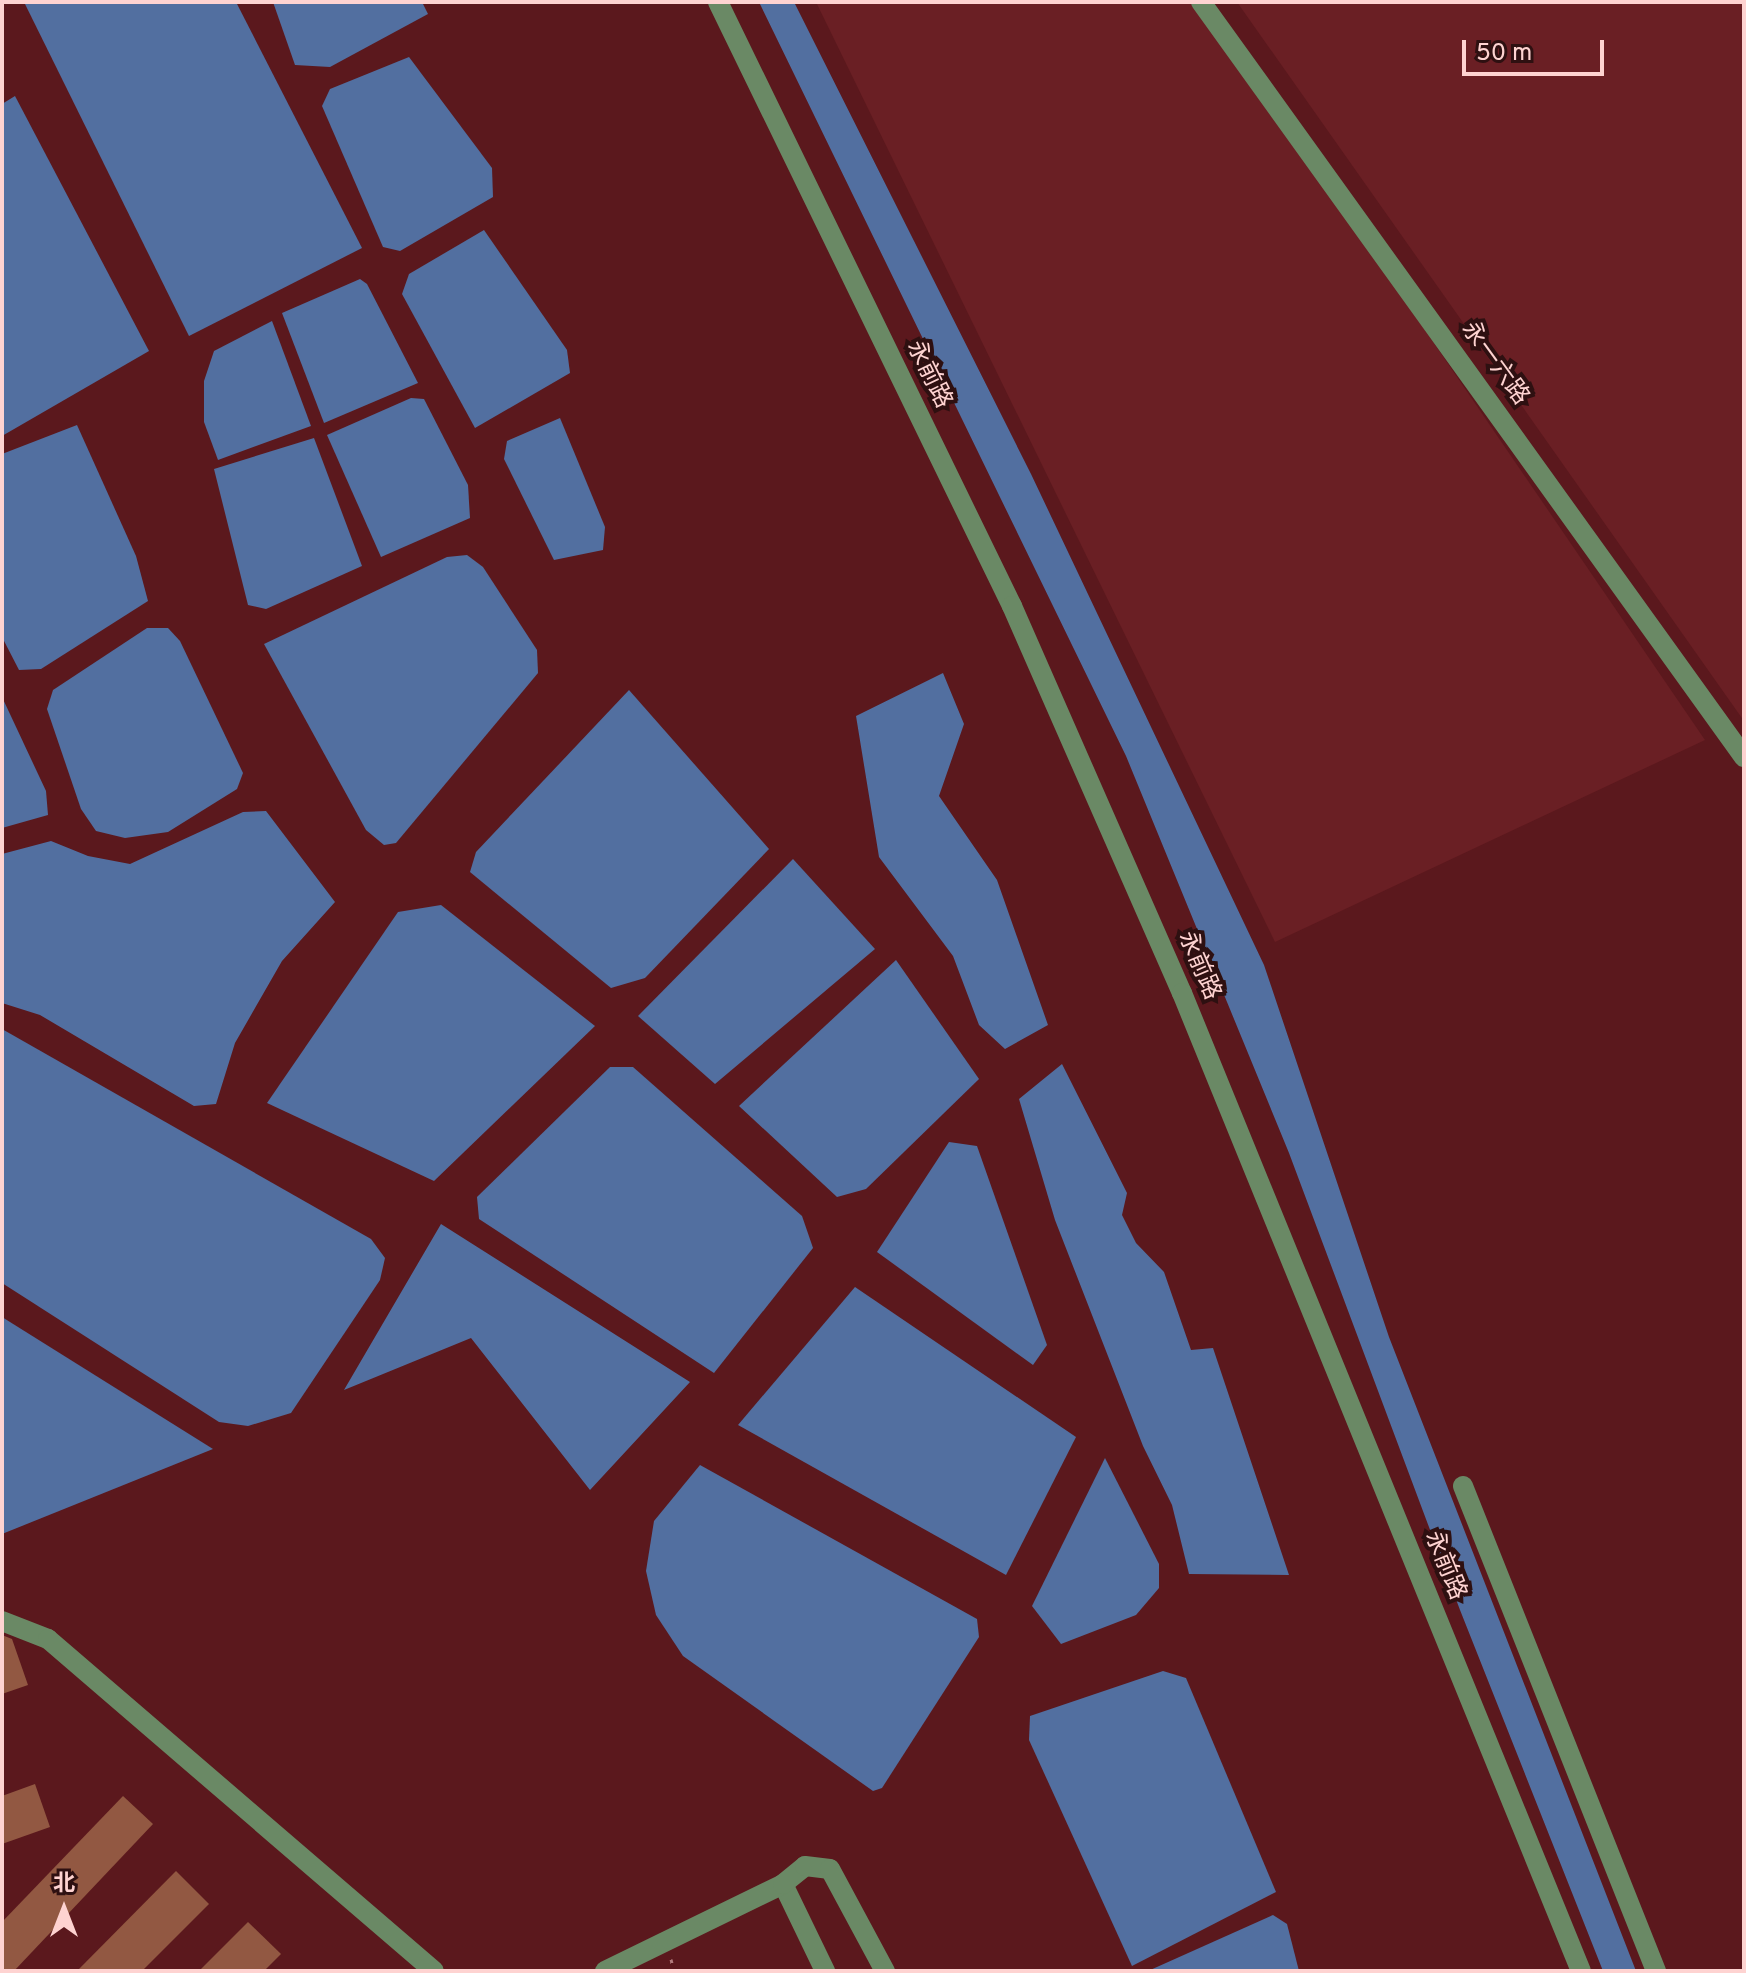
<!DOCTYPE html>
<html>
<head>
<meta charset="utf-8">
<style>
  body { margin:0 }
  #map { position:relative; width:1746px; height:1973px; overflow:hidden; background:#5b181d; font-family:Overpass,"Noto Sans SC",sans-serif }
  div>[style] { position:absolute }
  .built>* { inset:0; background:#6a1f24 }
  .water>* { inset:0; background:#526fa0 }
  .building>* { inset:0; background:#925842 }
  .path>* { height:3px; margin-top:-1.5px; transform-origin:0; background:repeating-linear-gradient(90deg,#b27b7d 0 4px,transparent 0 10px) }
  .minor>* { height:20px; margin:-10px; padding:0 10px; transform-origin:10px; border-radius:10px; background:#6a8965 }
  span { translate:-50% -50%; white-space:nowrap; text-align:center; line-height:1.15; -webkit-text-stroke:8px #2e1011; paint-order:stroke }
  .street-label { font-size:24px; color:#fed3d1 }
  .frame { position:absolute; inset:0; border:4px solid #fed3d1; pointer-events:none }
  .north { position:absolute; left:24px; top:1869px; width:80px; height:80px; -webkit-text-stroke:6px #2e1011; paint-order:stroke; rotate:0deg; font-size:22px; font-weight:700; line-height:32px; text-align:center; color:#fed3d1 }
  .north::after { content:''; display:block; margin:auto; width:28px; height:36px; background:#fed3d1; clip-path:polygon(50% 0,100% 100%,50% 72%,0 100%) }
  .scale { position:absolute; left:1462px; top:40px; width:142px; height:36px; box-sizing:border-box; border:4px solid #fed3d1; border-top:0; padding-left:10px; font-size:24px; line-height:28px; white-space:nowrap; color:#fed3d1; -webkit-text-stroke:6px #2e1011; paint-order:stroke }
</style>
</head>
<body>
<div id="map">
  <div class="built">
    <i style="clip-path:polygon(816px 2px,1201px 2px,1705px 740px,1275px 942px)"></i>
    <i style="clip-path:polygon(1237px 2px,1744px 2px,1744px 721px)"></i>
  </div>
  <div class="water">
    <i style="clip-path:polygon(24px 2px,236px 2px,362px 248px,189px 336px)"></i>
    <i style="clip-path:polygon(273px 2px,422px 2px,428px 14px,330px 67px,295px 65px)"></i>
    <i style="clip-path:polygon(759px 2px,794px 2px,1031px 474px,1264px 965px,1389px 1337px,1636px 1971px,1603px 1971px,1460px 1610px,1289px 1153px,1126px 756px)"></i>
    <i style="clip-path:polygon(409px 57px,492px 168px,493px 197px,400px 251px,383px 247px,322px 106px,330px 89px)"></i>
    <i style="clip-path:polygon(15px 96px,149px 351px,2px 436px,2px 104px)"></i>
    <i style="clip-path:polygon(484px 230px,567px 350px,570px 373px,475px 428px,402px 294px,409px 274px)"></i>
    <i style="clip-path:polygon(360px 279px,367px 284px,418px 383px,324px 423px,282px 313px)"></i>
    <i style="clip-path:polygon(272px 321px,311px 426px,218px 460px,204px 422px,204px 381px,214px 351px)"></i>
    <i style="clip-path:polygon(411px 398px,424px 399px,468px 485px,470px 518px,381px 557px,327px 435px)"></i>
    <i style="clip-path:polygon(560px 418px,605px 527px,603px 550px,554px 560px,504px 459px,507px 441px)"></i>
    <i style="clip-path:polygon(77px 425px,136px 556px,148px 601px,41px 669px,19px 670px,2px 637px,2px 454px)"></i>
    <i style="clip-path:polygon(314px 438px,362px 566px,266px 609px,248px 605px,214px 469px)"></i>
    <i style="clip-path:polygon(467px 555px,483px 567px,537px 650px,538px 673px,396px 843px,384px 845px,366px 830px,264px 644px,447px 557px)"></i>
    <i style="clip-path:polygon(147px 628px,168px 628px,180px 641px,243px 773px,237px 789px,168px 832px,125px 838px,96px 831px,81px 809px,47px 709px,53px 690px)"></i>
    <i style="clip-path:polygon(943px 673px,964px 724px,939px 796px,997px 880px,1048px 1025px,1005px 1049px,979px 1025px,953px 956px,879px 857px,856px 716px)"></i>
    <i style="clip-path:polygon(629px 690px,769px 849px,645px 978px,611px 988px,470px 872px,476px 852px)"></i>
    <i style="clip-path:polygon(2px 697px,46px 791px,48px 815px,2px 828px)"></i>
    <i style="clip-path:polygon(266px 811px,335px 902px,282px 961px,235px 1043px,216px 1104px,194px 1106px,40px 1015px,2px 1003px,2px 854px,51px 841px,88px 856px,130px 864px,243px 812px)"></i>
    <i style="clip-path:polygon(793px 859px,875px 949px,715px 1084px,638px 1016px)"></i>
    <i style="clip-path:polygon(441px 905px,595px 1026px,434px 1181px,267px 1103px,398px 912px)"></i>
    <i style="clip-path:polygon(896px 960px,979px 1079px,866px 1189px,837px 1197px,739px 1106px)"></i>
    <i style="clip-path:polygon(2px 1029px,371px 1239px,385px 1258px,380px 1280px,291px 1413px,248px 1426px,219px 1422px,2px 1283px)"></i>
    <i style="clip-path:polygon(1062px 1064px,1127px 1193px,1122px 1215px,1136px 1243px,1164px 1272px,1191px 1350px,1213px 1348px,1289px 1575px,1189px 1574px,1172px 1505px,1143px 1446px,1055px 1220px,1019px 1099px)"></i>
    <i style="clip-path:polygon(610px 1067px,633px 1067px,802px 1216px,813px 1248px,714px 1373px,479px 1219px,477px 1197px)"></i>
    <i style="clip-path:polygon(949px 1142px,977px 1146px,1047px 1345px,1033px 1365px,877px 1252px)"></i>
    <i style="clip-path:polygon(441px 1224px,690px 1382px,590px 1490px,471px 1338px,344px 1390px)"></i>
    <i style="clip-path:polygon(855px 1287px,1076px 1437px,1006px 1575px,738px 1425px)"></i>
    <i style="clip-path:polygon(2px 1317px,213px 1449px,2px 1534px)"></i>
    <i style="clip-path:polygon(1105px 1458px,1159px 1564px,1159px 1588px,1136px 1615px,1061px 1644px,1032px 1606px)"></i>
    <i style="clip-path:polygon(700px 1465px,977px 1619px,979px 1637px,882px 1788px,873px 1791px,683px 1656px,656px 1615px,646px 1571px,654px 1521px)"></i>
    <i style="clip-path:polygon(1163px 1671px,1186px 1678px,1276px 1892px,1132px 1966px,1029px 1740px,1030px 1716px)"></i>
    <i style="clip-path:polygon(1273px 1915px,1287px 1924px,1299px 1971px,1148px 1971px)"></i>
  </div>
  <div class="building">
    <i style="clip-path:polygon(2px 1635px,12px 1639px,28px 1685px,2px 1694px)"></i>
    <i style="clip-path:polygon(35px 1784px,50px 1827px,2px 1844px,2px 1796px)"></i>
    <i style="clip-path:polygon(123px 1796px,153px 1824px,14px 1971px,2px 1971px,2px 1922px)"></i>
    <i style="clip-path:polygon(176px 1871px,209px 1904px,142px 1971px,77px 1971px)"></i>
    <i style="clip-path:polygon(248px 1922px,281px 1954px,264px 1971px,199px 1971px)"></i>
  </div>
  <div class="path">
    <i style="left:671px;top:1959px;width:12px;rotate:76deg"></i>
  </div>
  <div class="minor">
    <i style="left:718px;top:2px;width:672px;rotate:64.05deg"></i>
    <i style="left:1012px;top:606px;width:423px;rotate:66.3deg"></i>
    <i style="left:1182px;top:993px;width:1056px;rotate:67.81deg"></i>
    <i style="left:1201px;top:2px;width:930px;rotate:54.28deg"></i>
    <i style="left:1463px;top:1486px;width:522px;rotate:68.3deg"></i>
    <i style="left:2px;top:1621px;width:49px;rotate:21.4deg"></i>
    <i style="left:48px;top:1639px;width:509px;rotate:40.7deg"></i>
    <i style="left:783px;top:1884px;width:97px;rotate:64.2deg"></i>
    <i style="left:605px;top:1971px;width:198px;rotate:-26deg"></i>
    <i style="left:783px;top:1884px;width:28px;rotate:-39deg"></i>
    <i style="left:805px;top:1866px;width:25px;rotate:7deg"></i>
    <i style="left:830px;top:1869px;width:116px;rotate:61.7deg"></i>
  </div>
  <div class="street-label">
    <span style="left:1494px;top:364px;rotate:54deg">永一六路</span>
    <span style="left:928px;top:375px;rotate:64deg">永前路</span>
    <span style="left:1198px;top:966px;rotate:67deg">永前路</span>
    <span style="left:1444px;top:1566px;rotate:68deg">永前路</span>
  </div>
  <div class="frame"></div>
  <div class="north">北</div>
  <div class="scale">50 m</div>
</div>
</body>
</html>
